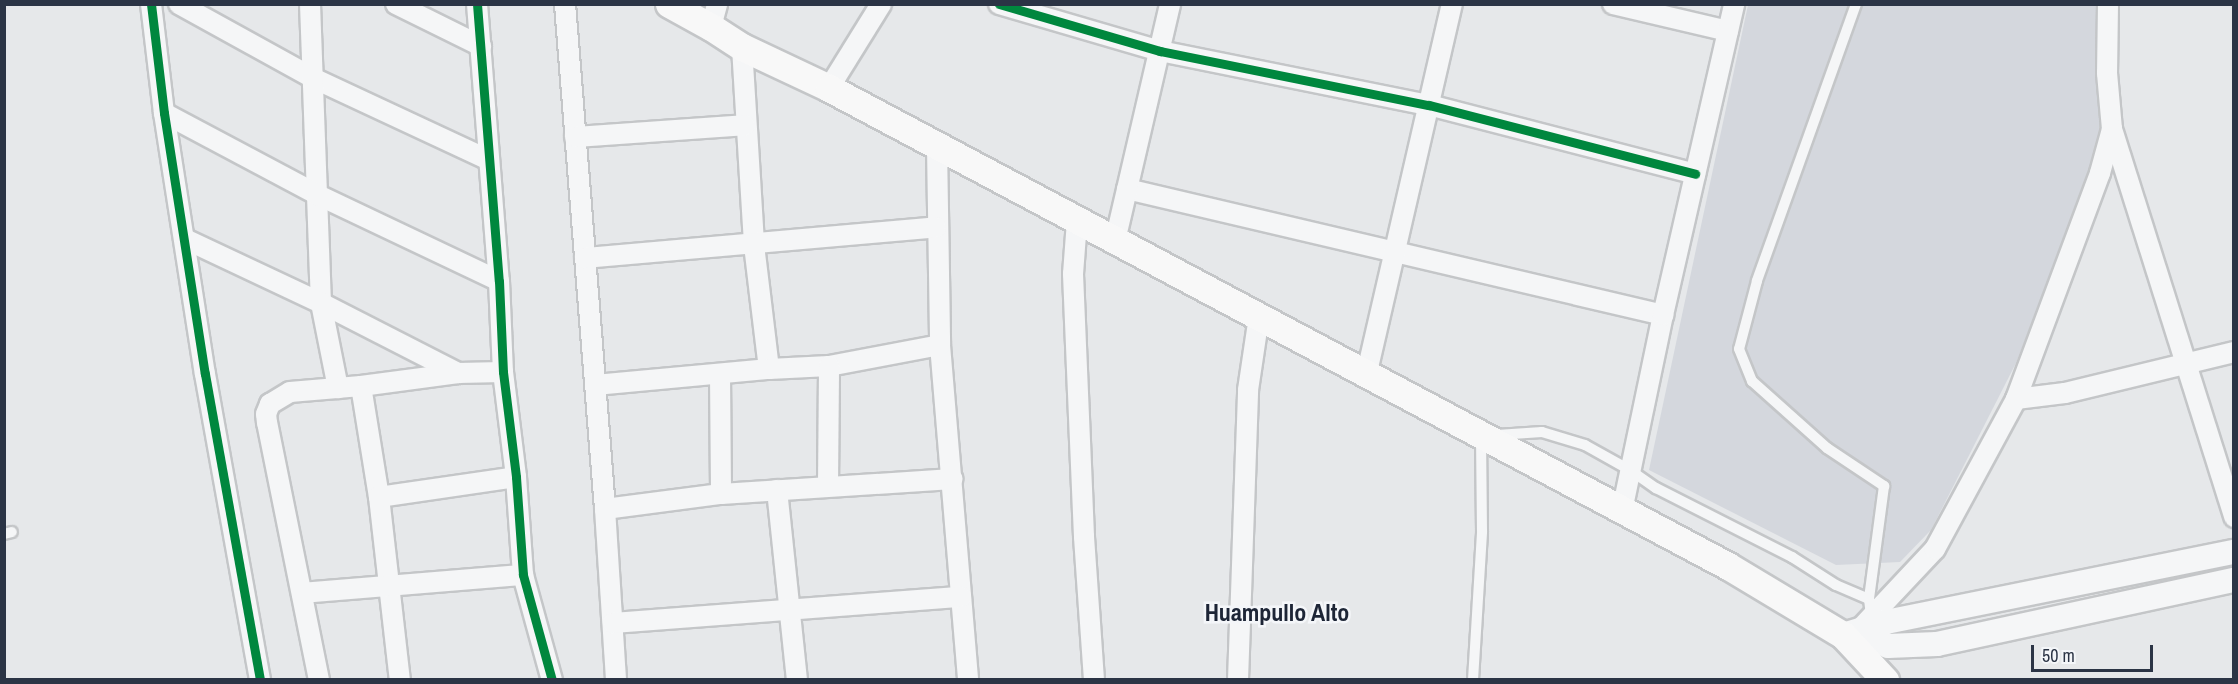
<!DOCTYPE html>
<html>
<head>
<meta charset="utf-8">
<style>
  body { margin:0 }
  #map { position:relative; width:2238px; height:684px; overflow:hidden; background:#e6e8ea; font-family:"Archivo Narrow",sans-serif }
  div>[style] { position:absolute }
  .built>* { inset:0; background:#d4d7dd }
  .roads { filter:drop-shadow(2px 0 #c4c6c8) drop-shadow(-2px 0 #c4c6c8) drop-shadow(0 2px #c4c6c8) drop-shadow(0 -2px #c4c6c8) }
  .service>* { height:10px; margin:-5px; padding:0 5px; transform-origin:5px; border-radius:5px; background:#f5f6f7 }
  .minor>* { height:20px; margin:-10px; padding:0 10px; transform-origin:10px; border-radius:10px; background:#f5f6f7 }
  .tertiary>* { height:24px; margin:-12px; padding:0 12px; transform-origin:12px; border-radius:12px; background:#f5f6f7 }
  .secondary>* { height:27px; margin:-13.5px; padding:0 13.5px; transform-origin:13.5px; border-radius:13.5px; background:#f8f8f8 }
  .cycleway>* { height:9px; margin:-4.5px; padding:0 4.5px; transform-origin:4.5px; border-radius:4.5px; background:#00873e }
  span { translate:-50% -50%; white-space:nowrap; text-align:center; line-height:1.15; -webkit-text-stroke:5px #f4f6f9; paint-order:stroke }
  .quarter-label { font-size:24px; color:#1d2536; font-weight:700 }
  .frame { position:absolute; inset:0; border:6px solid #2b3445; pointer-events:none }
  .scale { position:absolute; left:2031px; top:645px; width:122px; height:27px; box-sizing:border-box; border:3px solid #2b3445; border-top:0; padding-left:8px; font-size:18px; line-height:21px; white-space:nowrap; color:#2b3445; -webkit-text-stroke:4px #f4f6f9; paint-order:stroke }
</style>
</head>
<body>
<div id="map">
  <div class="built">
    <i style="clip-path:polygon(1748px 5px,2097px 5px,2100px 148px,2016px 363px,1931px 530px,1900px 562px,1836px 565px,1649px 470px)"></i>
  </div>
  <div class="roads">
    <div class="service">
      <i style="left:1856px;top:4px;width:294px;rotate:109.7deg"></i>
      <i style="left:1757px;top:281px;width:70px;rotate:104.8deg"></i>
      <i style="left:1739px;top:349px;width:35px;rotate:68deg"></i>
      <i style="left:1752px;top:381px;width:101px;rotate:41.8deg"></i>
      <i style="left:1827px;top:448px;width:69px;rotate:33.7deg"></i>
      <i style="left:1884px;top:486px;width:114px;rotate:97.6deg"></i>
      <i style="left:1869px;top:599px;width:16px;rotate:83deg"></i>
      <i style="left:1497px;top:435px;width:45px;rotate:-3.8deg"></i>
      <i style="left:1542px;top:432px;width:45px;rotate:16.8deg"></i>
      <i style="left:1585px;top:445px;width:51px;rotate:29.1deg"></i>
      <i style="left:1630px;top:470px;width:32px;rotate:35deg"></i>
      <i style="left:1656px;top:488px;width:153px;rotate:26.9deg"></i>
      <i style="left:1792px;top:557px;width:52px;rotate:32.5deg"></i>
      <i style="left:1836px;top:585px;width:36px;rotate:23deg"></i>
      <i style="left:4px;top:534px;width:8px;rotate:-14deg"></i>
      <i style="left:1473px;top:680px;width:149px;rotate:-86.5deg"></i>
      <i style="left:1482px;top:531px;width:95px;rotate:-90.6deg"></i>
    </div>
    <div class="minor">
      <i style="left:151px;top:4px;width:110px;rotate:83.2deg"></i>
      <i style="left:164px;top:113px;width:264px;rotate:81.1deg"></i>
      <i style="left:205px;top:374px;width:311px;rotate:79.8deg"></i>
      <i style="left:179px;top:4px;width:153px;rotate:28.9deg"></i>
      <i style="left:313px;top:78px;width:194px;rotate:25deg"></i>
      <i style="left:310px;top:4px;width:299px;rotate:87.9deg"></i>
      <i style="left:321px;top:303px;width:154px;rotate:27.1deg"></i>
      <i style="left:396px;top:4px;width:95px;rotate:26.3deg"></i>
      <i style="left:477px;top:4px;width:278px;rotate:85.5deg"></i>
      <i style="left:499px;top:281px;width:91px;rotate:87.5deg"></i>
      <i style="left:503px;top:372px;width:106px;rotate:82.9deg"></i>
      <i style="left:516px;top:477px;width:98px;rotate:85.9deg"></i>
      <i style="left:523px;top:575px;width:109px;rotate:74.6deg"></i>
      <i style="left:565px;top:4px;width:507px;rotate:85.47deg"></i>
      <i style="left:605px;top:509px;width:171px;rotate:86.3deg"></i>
      <i style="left:999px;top:4px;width:168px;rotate:16.3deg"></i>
      <i style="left:1160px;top:51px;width:274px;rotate:11.4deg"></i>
      <i style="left:1429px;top:105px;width:275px;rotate:14.5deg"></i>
      <i style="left:1613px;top:4px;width:118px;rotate:13.2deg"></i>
      <i style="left:2108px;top:4px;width:69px;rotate:90.8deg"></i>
      <i style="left:2107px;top:73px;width:56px;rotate:84.9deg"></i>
      <i style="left:2112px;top:129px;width:407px;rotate:72.5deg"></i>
      <i style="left:711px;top:27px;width:24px;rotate:-75deg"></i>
      <i style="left:742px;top:47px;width:198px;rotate:86.5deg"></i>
      <i style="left:754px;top:245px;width:125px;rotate:83.1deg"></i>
      <i style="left:829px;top:88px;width:99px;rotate:-58.2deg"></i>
      <i style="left:164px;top:113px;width:174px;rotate:28deg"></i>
      <i style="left:318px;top:195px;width:200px;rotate:25.4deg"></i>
      <i style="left:575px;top:137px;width:170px;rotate:-4deg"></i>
      <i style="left:937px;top:146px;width:199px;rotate:89.1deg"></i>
      <i style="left:940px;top:345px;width:336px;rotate:85.2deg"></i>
      <i style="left:1127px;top:189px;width:551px;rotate:13.23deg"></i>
      <i style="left:1077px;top:221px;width:53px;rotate:94.3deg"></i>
      <i style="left:1073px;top:274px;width:263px;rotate:87.6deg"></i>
      <i style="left:1084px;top:537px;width:143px;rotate:86deg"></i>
      <i style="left:185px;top:239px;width:150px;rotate:25.2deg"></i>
      <i style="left:321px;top:303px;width:87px;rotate:78.7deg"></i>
      <i style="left:1115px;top:241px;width:243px;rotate:-76.9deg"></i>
      <i style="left:585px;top:258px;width:352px;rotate:-5deg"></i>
      <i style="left:720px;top:375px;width:119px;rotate:89.5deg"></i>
      <i style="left:1366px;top:376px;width:382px;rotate:-77deg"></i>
      <i style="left:595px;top:385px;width:175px;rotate:-5.3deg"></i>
      <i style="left:769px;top:369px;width:60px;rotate:-2.9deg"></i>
      <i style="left:829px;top:366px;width:113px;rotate:-10.7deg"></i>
      <i style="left:361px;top:386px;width:112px;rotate:80.8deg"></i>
      <i style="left:379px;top:497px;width:184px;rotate:83.5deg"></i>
      <i style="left:2016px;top:399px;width:49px;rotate:-7deg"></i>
      <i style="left:2065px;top:393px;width:174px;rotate:-13.6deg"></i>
      <i style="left:828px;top:486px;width:120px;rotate:-89.5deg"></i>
      <i style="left:777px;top:490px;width:191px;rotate:84deg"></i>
      <i style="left:379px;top:497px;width:138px;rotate:-8.3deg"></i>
      <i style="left:605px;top:509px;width:117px;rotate:-7.4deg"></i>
      <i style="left:721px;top:494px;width:232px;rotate:-3.7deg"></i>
      <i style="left:1622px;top:511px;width:200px;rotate:-78.2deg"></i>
      <i style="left:1663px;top:315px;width:319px;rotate:-77.1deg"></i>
      <i style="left:302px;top:593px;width:222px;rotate:-4.7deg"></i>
      <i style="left:613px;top:623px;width:349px;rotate:-4.3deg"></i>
      <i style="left:1857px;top:632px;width:114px;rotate:-46.8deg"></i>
      <i style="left:1935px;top:549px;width:170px;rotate:-61.6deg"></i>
      <i style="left:2016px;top:399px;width:241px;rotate:-69.6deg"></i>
      <i style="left:2100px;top:173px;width:46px;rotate:-74.7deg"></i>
      <i style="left:319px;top:680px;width:262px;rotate:-101.4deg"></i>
      <i style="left:267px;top:423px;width:9px;rotate:-96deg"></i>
      <i style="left:266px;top:414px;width:11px;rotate:-68deg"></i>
      <i style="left:270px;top:404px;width:23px;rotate:-31deg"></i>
      <i style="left:290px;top:392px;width:71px;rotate:-4.8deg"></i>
      <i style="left:361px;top:386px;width:98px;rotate:-7.6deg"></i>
      <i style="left:458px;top:373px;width:45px;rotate:-1.3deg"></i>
      <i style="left:1238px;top:680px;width:290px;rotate:-88deg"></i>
      <i style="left:1248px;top:390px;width:75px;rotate:-81.5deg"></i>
    </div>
    <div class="tertiary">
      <i style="left:1857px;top:632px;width:34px;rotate:24deg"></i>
      <i style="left:1888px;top:646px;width:49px;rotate:-2.3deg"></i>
      <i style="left:1937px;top:644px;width:304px;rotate:-12.2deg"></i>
      <i style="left:1843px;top:635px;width:45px;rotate:-16.8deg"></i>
      <i style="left:1886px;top:622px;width:355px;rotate:-11.4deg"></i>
    </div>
    <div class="secondary">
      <i style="left:669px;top:4px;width:48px;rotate:28.7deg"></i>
      <i style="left:711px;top:27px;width:37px;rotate:33deg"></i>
      <i style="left:742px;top:47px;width:96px;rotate:25.2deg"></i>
      <i style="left:829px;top:88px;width:1018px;rotate:28deg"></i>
      <i style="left:1728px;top:566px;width:134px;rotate:31deg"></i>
      <i style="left:1843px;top:635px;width:62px;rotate:47deg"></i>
    </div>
  </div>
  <div class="cycleway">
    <i style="left:151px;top:4px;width:110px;rotate:83.2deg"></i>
    <i style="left:164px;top:113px;width:264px;rotate:81.1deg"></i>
    <i style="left:205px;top:374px;width:311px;rotate:79.8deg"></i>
    <i style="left:477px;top:4px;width:278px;rotate:85.5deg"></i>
    <i style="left:499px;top:281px;width:91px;rotate:87.5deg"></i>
    <i style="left:503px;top:372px;width:106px;rotate:82.9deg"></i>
    <i style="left:516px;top:477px;width:98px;rotate:85.9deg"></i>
    <i style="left:523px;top:575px;width:109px;rotate:74.6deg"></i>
    <i style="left:999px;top:4px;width:168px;rotate:16.3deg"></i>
    <i style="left:1160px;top:51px;width:274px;rotate:11.4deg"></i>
    <i style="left:1429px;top:105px;width:275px;rotate:14.5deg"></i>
  </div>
  <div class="quarter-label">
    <span style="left:1277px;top:613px">Huampullo Alto</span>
  </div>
  <div class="frame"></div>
  <div class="scale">50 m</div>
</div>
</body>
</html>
